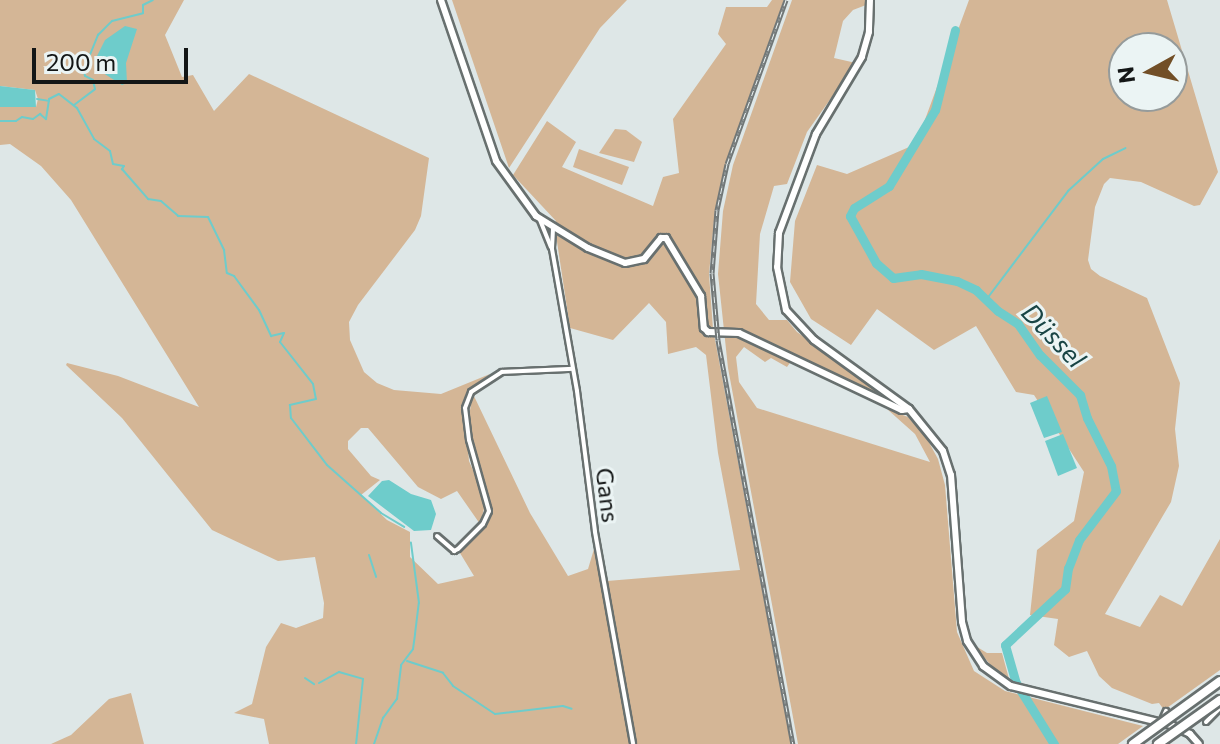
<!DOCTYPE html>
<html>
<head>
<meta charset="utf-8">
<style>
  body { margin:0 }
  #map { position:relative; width:1220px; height:744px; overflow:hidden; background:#dee7e7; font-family:Commissioner,sans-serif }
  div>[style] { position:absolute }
  .green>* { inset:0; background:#d4b696 }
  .water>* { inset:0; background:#6ecccb }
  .stream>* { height:2px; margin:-1px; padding:0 1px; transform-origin:1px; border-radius:1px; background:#6ecccb }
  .river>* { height:9px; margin:-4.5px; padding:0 4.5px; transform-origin:4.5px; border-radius:4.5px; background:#6ecccb }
  .roads { filter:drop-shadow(2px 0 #68706f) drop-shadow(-2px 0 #68706f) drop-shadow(0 2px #68706f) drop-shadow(0 -2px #68706f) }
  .street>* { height:4px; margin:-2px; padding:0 2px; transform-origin:2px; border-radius:2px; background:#fff }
  .secondary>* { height:6px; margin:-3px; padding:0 3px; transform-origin:3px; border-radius:3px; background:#fff }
  .rail>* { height:5px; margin-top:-2.5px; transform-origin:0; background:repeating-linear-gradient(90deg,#ebf4f4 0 6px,#717777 0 12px); box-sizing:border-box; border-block:2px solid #717777 }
  .bridges { filter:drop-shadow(2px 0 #68706f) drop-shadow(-2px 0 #68706f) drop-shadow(0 2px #68706f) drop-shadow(0 -2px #68706f) }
  .highway-bridge>* { height:8px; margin:-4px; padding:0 4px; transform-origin:4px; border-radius:4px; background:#fff }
  span { translate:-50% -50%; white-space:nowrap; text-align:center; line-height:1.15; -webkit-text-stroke:6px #ebf4f4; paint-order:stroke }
  .street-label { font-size:24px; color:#131616 }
  .water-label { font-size:26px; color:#194545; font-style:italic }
  .north { position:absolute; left:1108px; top:32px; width:80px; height:80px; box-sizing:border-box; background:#ebf4f4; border:2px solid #959b9b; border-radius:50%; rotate:262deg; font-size:22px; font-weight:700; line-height:32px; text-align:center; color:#131616 }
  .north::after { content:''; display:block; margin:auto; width:28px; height:36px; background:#724f27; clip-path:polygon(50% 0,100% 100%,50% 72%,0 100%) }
  .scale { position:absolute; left:32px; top:48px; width:156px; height:36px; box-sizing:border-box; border:4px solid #131616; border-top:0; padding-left:10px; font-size:24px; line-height:28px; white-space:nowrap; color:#131616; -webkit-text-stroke:6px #ebf4f4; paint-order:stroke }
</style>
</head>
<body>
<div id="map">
  <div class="green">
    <i style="clip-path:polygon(0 0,184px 0,165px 35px,182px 77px,193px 75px,214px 111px,249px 74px,429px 158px,421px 216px,415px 230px,358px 305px,349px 322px,350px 340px,364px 372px,377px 383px,394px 390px,441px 394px,490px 374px,469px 389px,464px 401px,469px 461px,486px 501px,480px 524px,457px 491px,441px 499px,418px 487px,368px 428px,361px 428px,348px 441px,348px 449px,371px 476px,380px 480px,361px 495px,387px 520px,410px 532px,410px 557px,438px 584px,474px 576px,460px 553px,483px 530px,490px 514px,468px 421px,473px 394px,530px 513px,568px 576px,588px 569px,594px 549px,600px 575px,607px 581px,740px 570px,718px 453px,706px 355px,696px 347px,668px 354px,666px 322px,649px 303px,613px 340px,570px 328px,556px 235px,593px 255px,615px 262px,614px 253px,606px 253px,554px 227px,556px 221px,513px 175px,547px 121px,576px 142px,562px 167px,653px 206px,663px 177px,679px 173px,673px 119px,726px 44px,718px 34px,726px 7px,767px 7px,772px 0,784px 0,726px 164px,715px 210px,709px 274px,713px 329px,791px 744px,269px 744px,264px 719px,234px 713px,252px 704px,266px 647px,281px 623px,296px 628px,323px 618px,324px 603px,315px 557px,278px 561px,212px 530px,122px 418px,66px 365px,67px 363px,118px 376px,199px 407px,71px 200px,41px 166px,10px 144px,0 145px,0 107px,36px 107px,38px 99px,35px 90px,0 86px)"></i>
    <i style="clip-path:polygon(452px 0,627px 0,600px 28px,509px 168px)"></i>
    <i style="clip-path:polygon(792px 0,866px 0,866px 5px,853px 10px,843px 21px,834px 58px,856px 63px,807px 132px,787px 184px,774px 186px,760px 234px,756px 304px,769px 320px,787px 320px,797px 332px,899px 404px,794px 357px,787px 367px,771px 358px,765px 362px,744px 347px,736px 357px,739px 382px,757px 408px,930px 462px,915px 434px,887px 409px,908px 417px,926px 437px,938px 459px,945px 485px,957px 632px,974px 671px,1005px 691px,1143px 726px,1118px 744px,798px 744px,728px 368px,718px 274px,723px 211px,733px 165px)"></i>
    <i style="clip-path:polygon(evenodd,969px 0,1167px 0,1218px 172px,1200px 205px,1194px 206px,1141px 182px,1110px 178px,1104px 184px,1095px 207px,1088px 260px,1091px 269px,1100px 276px,1147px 298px,1180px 383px,1175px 429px,1179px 466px,1171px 502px,1105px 614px,1140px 627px,1160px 595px,1182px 606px,1220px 539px,1220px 670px,1164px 710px,1159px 703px,1152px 704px,1112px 688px,1099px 676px,1087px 651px,1069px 657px,1054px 645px,1058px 619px,1030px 615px,1037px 550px,1074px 521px,1084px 472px,1034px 395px,1016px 392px,976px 326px,934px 350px,877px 309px,851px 345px,811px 319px,790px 282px,795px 221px,817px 165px,847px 174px,916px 144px,969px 0,1124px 48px,1172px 48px,1172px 96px,1124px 96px,1124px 48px)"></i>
    <i style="clip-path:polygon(615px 129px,626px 130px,642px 142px,634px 162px,599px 153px)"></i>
    <i style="clip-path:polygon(579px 149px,629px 167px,622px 185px,573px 167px)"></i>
    <i style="clip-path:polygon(974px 645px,987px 653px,1002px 653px,1009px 679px,998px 674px)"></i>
    <i style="clip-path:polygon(131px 693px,144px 744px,51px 744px,71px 735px,109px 699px)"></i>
  </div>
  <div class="water">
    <i style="clip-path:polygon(125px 26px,137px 29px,126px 63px,127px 83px,122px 85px,100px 71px,96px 58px,105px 40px)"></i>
    <i style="clip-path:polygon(0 86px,35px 90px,36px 107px,0 107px)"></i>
    <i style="clip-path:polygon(1047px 396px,1062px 432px,1044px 438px,1030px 403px)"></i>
    <i style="clip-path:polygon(1063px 434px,1077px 468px,1058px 476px,1045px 441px)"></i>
    <i style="clip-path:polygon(389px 480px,411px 494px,431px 500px,436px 514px,431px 530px,414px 531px,368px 496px,382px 481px)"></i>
  </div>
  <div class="stream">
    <i style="left:85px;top:67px;width:35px;rotate:-68deg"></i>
    <i style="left:98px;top:35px;width:20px;rotate:-45deg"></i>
    <i style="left:112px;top:21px;width:32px;rotate:-14deg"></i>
    <i style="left:143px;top:13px;width:8px;rotate:-90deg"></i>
    <i style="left:143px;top:5px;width:11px;rotate:-27deg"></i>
    <i style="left:37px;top:99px;width:12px;rotate:9deg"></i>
    <i style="left:74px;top:105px;width:26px;rotate:-37deg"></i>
    <i style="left:95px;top:89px;width:9px;rotate:-103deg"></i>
    <i style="left:93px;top:80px;width:9px;rotate:-153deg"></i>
    <i style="left:85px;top:76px;width:5px;rotate:-101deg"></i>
    <i style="left:0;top:121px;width:16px"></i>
    <i style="left:16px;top:121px;width:7px;rotate:-34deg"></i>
    <i style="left:22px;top:117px;width:11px;rotate:10deg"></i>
    <i style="left:33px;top:119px;width:9px;rotate:-36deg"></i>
    <i style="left:40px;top:114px;width:8px;rotate:40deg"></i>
    <i style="left:46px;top:119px;width:20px;rotate:-81deg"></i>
    <i style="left:49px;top:99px;width:11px;rotate:-27deg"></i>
    <i style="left:59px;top:94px;width:23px;rotate:38deg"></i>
    <i style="left:77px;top:108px;width:35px;rotate:61deg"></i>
    <i style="left:94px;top:139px;width:20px;rotate:37deg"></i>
    <i style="left:110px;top:151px;width:13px;rotate:77deg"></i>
    <i style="left:113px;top:164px;width:11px;rotate:10deg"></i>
    <i style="left:124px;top:166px;width:4px;rotate:124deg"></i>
    <i style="left:122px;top:169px;width:40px;rotate:49deg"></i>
    <i style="left:148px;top:199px;width:13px;rotate:9deg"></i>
    <i style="left:161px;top:201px;width:23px;rotate:41deg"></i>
    <i style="left:178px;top:216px;width:30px;rotate:2deg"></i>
    <i style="left:208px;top:217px;width:37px;rotate:64deg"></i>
    <i style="left:224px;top:250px;width:23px;rotate:83deg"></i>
    <i style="left:227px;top:273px;width:8px;rotate:23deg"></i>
    <i style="left:234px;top:276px;width:42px;rotate:53.7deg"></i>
    <i style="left:259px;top:310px;width:29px;rotate:65deg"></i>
    <i style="left:271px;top:336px;width:13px;rotate:-13deg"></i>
    <i style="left:284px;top:333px;width:10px;rotate:114deg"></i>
    <i style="left:280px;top:342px;width:53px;rotate:51.8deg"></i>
    <i style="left:313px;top:384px;width:15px;rotate:79deg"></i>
    <i style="left:316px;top:399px;width:27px;rotate:167deg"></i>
    <i style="left:290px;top:405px;width:13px;rotate:86deg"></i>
    <i style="left:291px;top:418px;width:59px;rotate:52.5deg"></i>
    <i style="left:327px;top:465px;width:72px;rotate:41.6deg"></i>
    <i style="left:381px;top:513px;width:27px;rotate:31deg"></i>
    <i style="left:986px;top:300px;width:136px;rotate:-53deg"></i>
    <i style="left:1068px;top:191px;width:47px;rotate:-42.4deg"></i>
    <i style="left:1103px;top:159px;width:25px;rotate:-26deg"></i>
    <i style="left:369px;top:555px;width:23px;rotate:72deg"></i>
    <i style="left:407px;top:661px;width:38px;rotate:18deg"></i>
    <i style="left:443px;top:673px;width:16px;rotate:52deg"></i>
    <i style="left:453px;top:686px;width:50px;rotate:33.7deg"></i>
    <i style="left:495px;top:714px;width:68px;rotate:-6.7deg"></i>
    <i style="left:563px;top:706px;width:9px;rotate:18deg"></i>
    <i style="left:305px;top:678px;width:11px;rotate:34deg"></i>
    <i style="left:319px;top:683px;width:23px;rotate:-29deg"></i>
    <i style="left:339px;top:672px;width:25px;rotate:16deg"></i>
    <i style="left:363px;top:679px;width:65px;rotate:96.1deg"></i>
    <i style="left:374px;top:744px;width:28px;rotate:-71deg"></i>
    <i style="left:383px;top:718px;width:24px;rotate:-54deg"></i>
    <i style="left:397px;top:699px;width:34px;rotate:-83deg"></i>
    <i style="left:401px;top:665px;width:20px;rotate:-53deg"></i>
    <i style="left:413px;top:649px;width:15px;rotate:-82deg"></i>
    <i style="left:415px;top:634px;width:31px;rotate:-83deg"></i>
    <i style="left:419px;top:603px;width:61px;rotate:-97.6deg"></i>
  </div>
  <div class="river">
    <i style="left:955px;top:30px;width:82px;rotate:104deg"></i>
    <i style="left:935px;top:110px;width:89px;rotate:121.2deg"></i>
    <i style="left:889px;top:186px;width:41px;rotate:147.8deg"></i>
    <i style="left:854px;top:208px;width:9px;rotate:117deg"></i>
    <i style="left:850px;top:216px;width:54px;rotate:61deg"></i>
    <i style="left:876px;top:263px;width:23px;rotate:41deg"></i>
    <i style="left:893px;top:278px;width:28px;rotate:-8deg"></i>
    <i style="left:921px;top:274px;width:37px;rotate:11deg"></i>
    <i style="left:957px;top:281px;width:21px;rotate:25deg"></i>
    <i style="left:976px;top:290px;width:30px;rotate:44deg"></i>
    <i style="left:998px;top:311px;width:24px;rotate:33deg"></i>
    <i style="left:1018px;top:324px;width:38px;rotate:55deg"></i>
    <i style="left:1040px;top:355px;width:57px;rotate:45deg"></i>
    <i style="left:1080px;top:395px;width:24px;rotate:73deg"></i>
    <i style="left:1087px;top:418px;width:54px;rotate:63.4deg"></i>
    <i style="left:1111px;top:466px;width:25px;rotate:79deg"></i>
    <i style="left:1116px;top:491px;width:61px;rotate:127.1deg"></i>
    <i style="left:1079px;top:540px;width:30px;rotate:111deg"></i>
    <i style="left:1068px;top:568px;width:21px;rotate:98deg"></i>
    <i style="left:1065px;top:589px;width:82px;rotate:137deg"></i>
    <i style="left:1005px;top:645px;width:40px;rotate:74deg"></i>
    <i style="left:1016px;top:683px;width:72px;rotate:58.1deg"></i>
  </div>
  <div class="roads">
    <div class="street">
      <i style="left:540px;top:220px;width:29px;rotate:68deg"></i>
      <i style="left:553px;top:229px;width:20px;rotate:93deg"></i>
      <i style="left:552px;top:249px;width:144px;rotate:80deg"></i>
      <i style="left:577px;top:391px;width:142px;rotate:82.7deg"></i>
      <i style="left:595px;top:532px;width:215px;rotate:79.8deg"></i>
      <i style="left:437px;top:536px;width:23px;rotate:41deg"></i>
      <i style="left:454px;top:551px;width:4px;rotate:-27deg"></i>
      <i style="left:458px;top:549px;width:35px;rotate:-45deg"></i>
      <i style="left:483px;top:524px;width:14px;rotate:-65deg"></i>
      <i style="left:489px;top:511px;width:74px;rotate:-105.7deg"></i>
      <i style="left:469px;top:440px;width:32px;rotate:-97deg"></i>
      <i style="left:465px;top:408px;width:17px;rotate:-69deg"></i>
      <i style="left:471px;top:392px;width:37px;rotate:-33deg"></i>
      <i style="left:502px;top:372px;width:70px;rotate:-2.5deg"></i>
      <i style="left:1162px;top:720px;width:10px;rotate:-66deg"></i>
      <i style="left:1206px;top:722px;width:20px;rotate:-45deg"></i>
    </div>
    <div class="secondary">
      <i style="left:441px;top:0;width:170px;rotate:71.1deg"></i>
      <i style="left:496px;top:161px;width:68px;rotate:54deg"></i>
      <i style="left:536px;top:216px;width:61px;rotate:31.6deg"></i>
      <i style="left:588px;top:248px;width:40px;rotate:22deg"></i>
      <i style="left:625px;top:263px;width:19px;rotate:-12deg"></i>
      <i style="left:644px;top:259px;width:27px;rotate:-51deg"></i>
      <i style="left:661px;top:238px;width:5px"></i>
      <i style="left:666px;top:238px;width:68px;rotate:58.9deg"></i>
      <i style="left:701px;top:296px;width:32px;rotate:85deg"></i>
      <i style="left:704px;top:328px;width:6px;rotate:45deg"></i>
      <i style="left:708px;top:332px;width:31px;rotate:2deg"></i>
      <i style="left:739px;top:333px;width:180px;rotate:25.3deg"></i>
      <i style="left:902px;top:410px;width:7px;rotate:-8deg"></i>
      <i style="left:870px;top:0;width:32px;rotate:92deg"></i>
      <i style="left:869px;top:32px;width:26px;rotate:106deg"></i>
      <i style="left:862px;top:57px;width:90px;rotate:120.9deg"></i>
      <i style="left:816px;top:134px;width:106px;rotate:110.5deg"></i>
      <i style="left:779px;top:233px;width:34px;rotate:93deg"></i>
      <i style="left:777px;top:267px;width:44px;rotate:78.2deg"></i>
      <i style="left:786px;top:310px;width:41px;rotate:47deg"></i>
      <i style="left:814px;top:340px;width:117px;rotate:36deg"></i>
      <i style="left:909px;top:409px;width:54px;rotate:51deg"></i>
      <i style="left:943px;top:451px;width:25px;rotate:72deg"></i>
      <i style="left:951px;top:475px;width:147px;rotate:85.7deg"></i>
      <i style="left:962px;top:622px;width:20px;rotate:75deg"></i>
      <i style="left:967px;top:641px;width:30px;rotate:57deg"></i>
      <i style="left:983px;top:666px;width:34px;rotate:36deg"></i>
      <i style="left:1011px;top:686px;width:165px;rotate:13.7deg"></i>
      <i style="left:1171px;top:725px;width:21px;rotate:25deg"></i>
      <i style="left:1190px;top:734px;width:13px;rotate:48deg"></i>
    </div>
  </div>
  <div class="rail">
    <i style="left:786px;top:0;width:174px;rotate:109.8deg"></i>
    <i style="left:727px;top:164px;width:47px;rotate:102.3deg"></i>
    <i style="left:717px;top:210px;width:63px;rotate:94.5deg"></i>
    <i style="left:712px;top:273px;width:67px;rotate:84.9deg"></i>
    <i style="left:718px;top:340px;width:411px;rotate:79.5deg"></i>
  </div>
  <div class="bridges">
    <div class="highway-bridge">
      <i style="left:1133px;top:744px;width:107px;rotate:-35.9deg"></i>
      <i style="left:1158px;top:744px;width:76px;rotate:-35.4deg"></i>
    </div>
  </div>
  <div class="street-label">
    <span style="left:608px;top:495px;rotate:83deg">Gans</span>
  </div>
  <div class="water-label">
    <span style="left:1054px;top:335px;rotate:46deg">Düssel</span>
  </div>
  <div class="north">N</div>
  <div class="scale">200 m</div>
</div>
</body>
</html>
